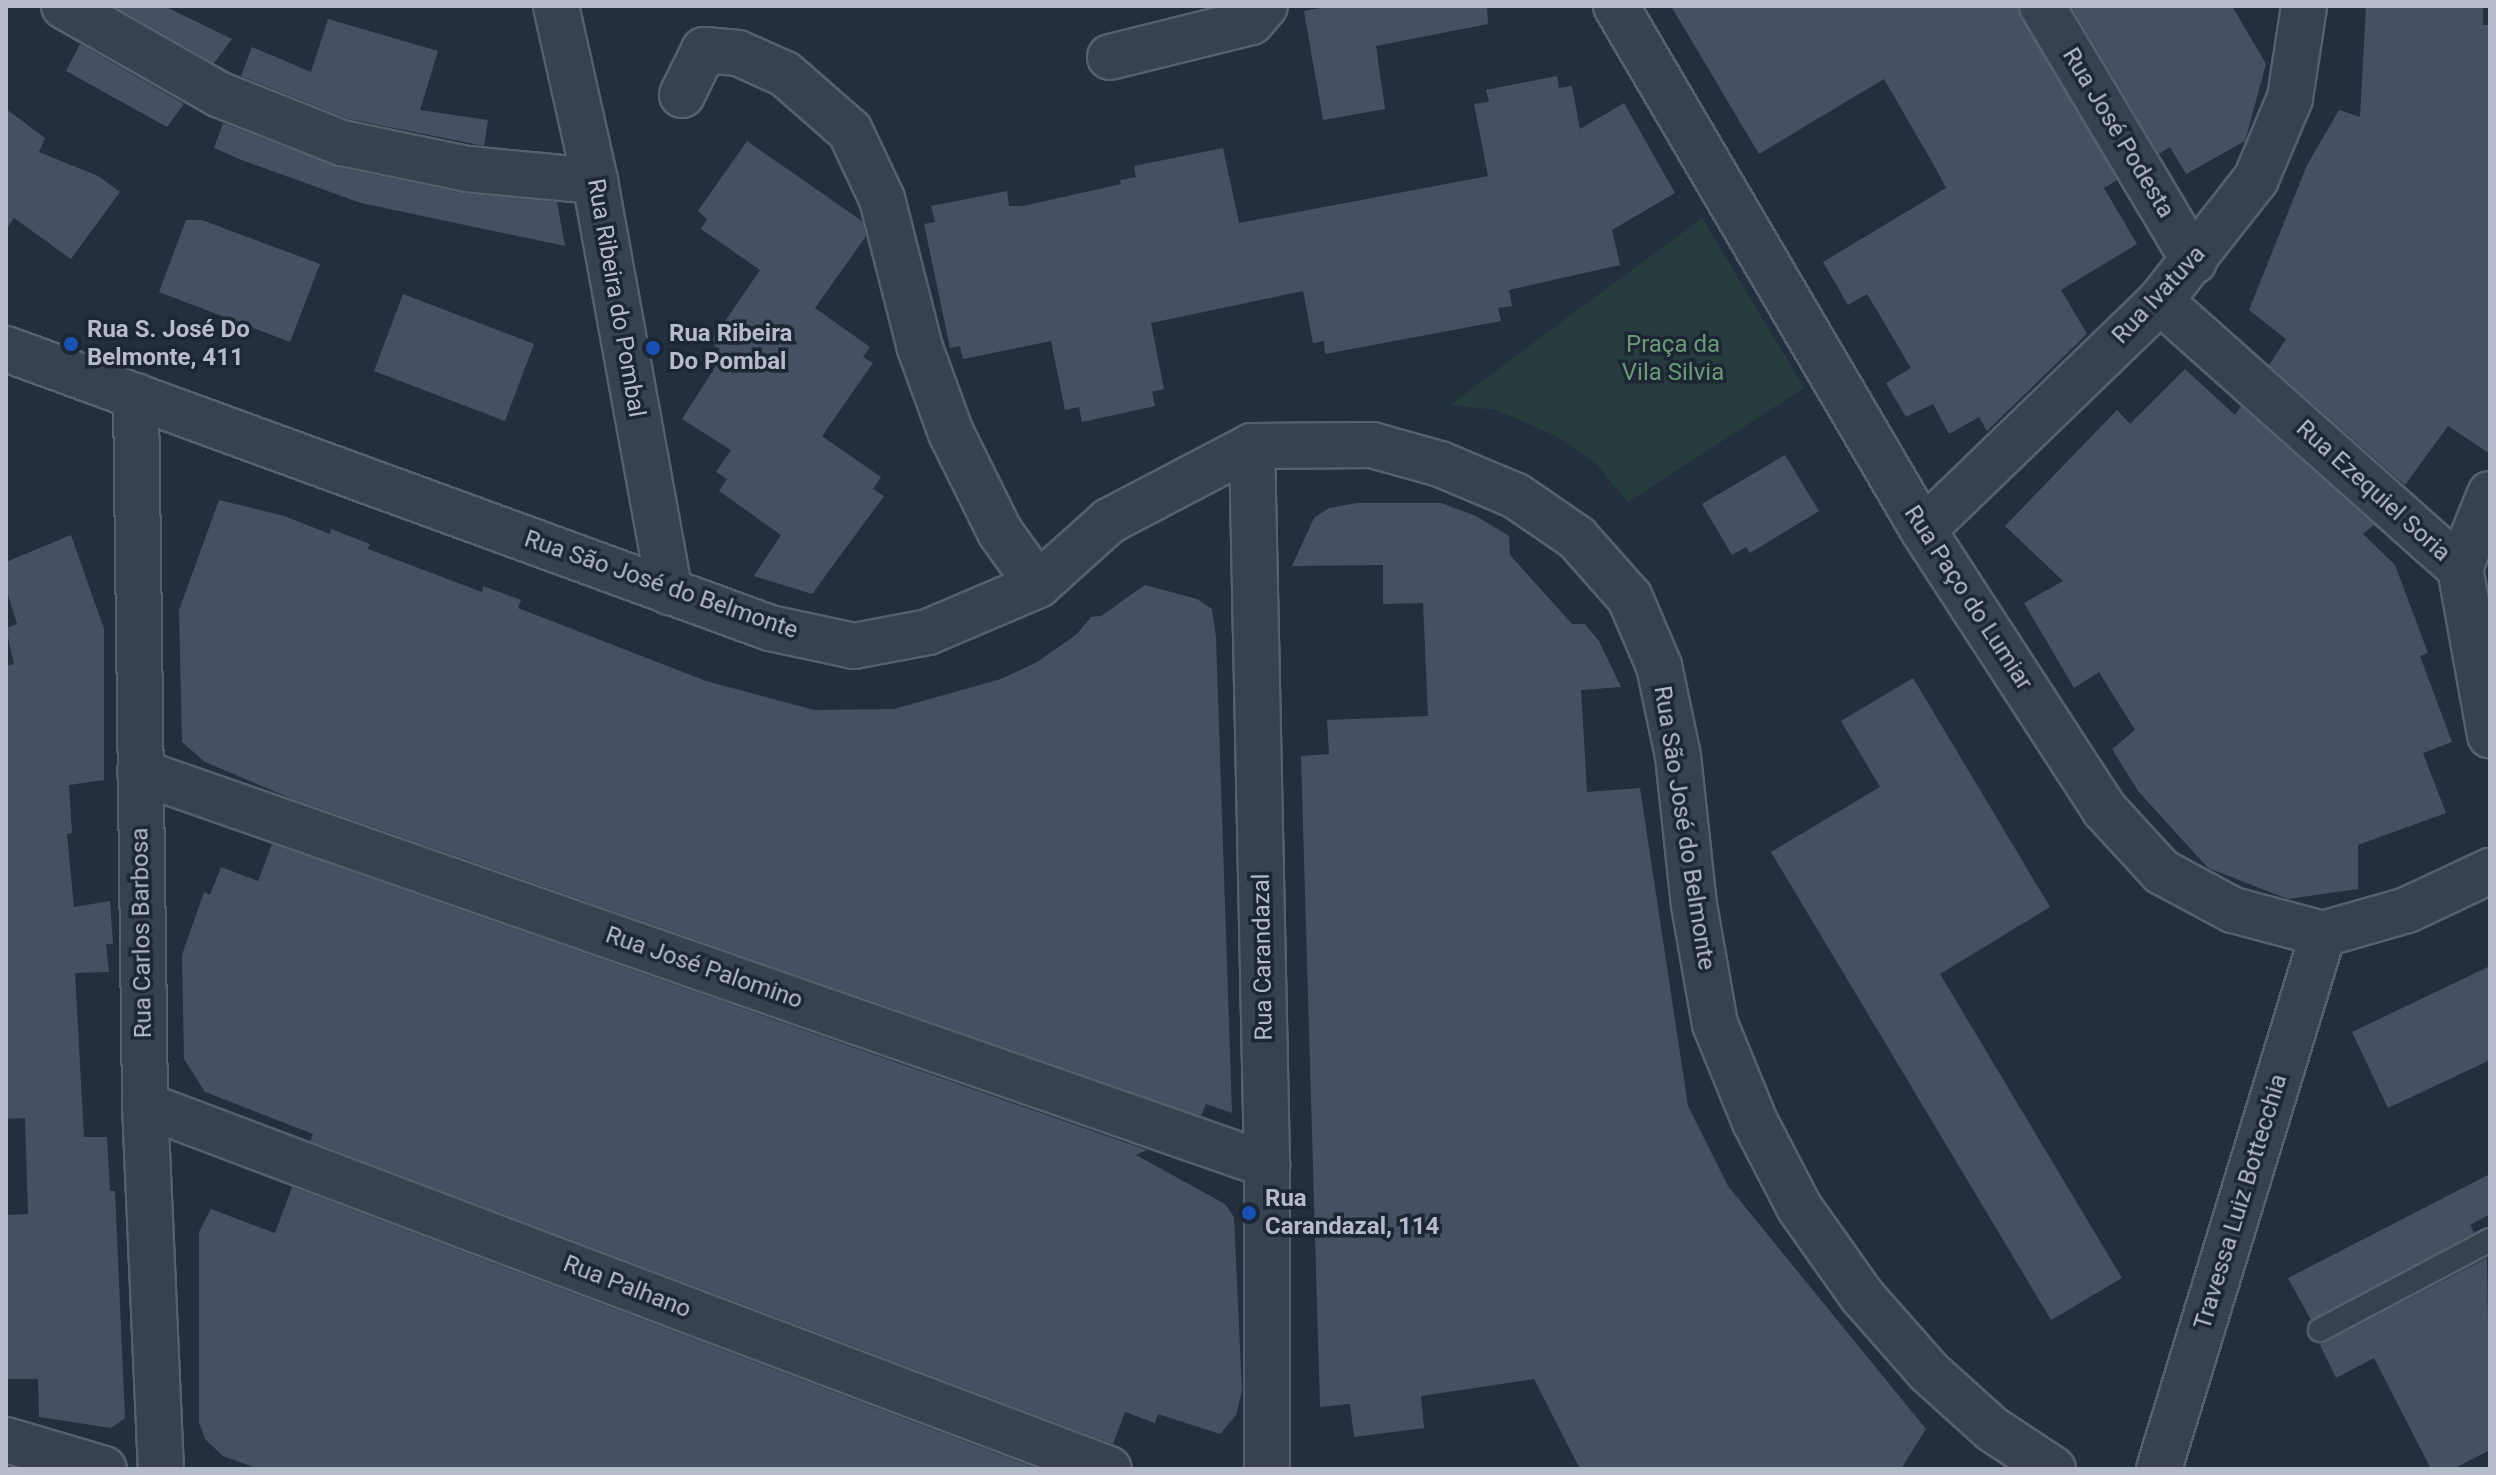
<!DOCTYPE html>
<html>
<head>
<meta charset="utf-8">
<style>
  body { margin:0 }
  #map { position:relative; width:2496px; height:1475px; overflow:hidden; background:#242f3e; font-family:Roboto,sans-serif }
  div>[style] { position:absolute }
  .green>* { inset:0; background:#263c3f }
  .building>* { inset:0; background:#455162 }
  .roads { filter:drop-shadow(2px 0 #565f6c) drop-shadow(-2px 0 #565f6c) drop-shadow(0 2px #565f6c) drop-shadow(0 -2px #565f6c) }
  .lane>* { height:22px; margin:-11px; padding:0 11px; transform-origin:11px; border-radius:11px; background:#38414e }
  .street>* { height:44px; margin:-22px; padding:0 22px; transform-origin:22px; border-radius:22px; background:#38414e }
  .dots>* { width:22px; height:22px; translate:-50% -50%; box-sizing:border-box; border:4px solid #1d2633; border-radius:50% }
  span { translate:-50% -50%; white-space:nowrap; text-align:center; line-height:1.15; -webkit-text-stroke:7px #1d2633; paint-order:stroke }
  .street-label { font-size:24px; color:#b4bcc9 }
  .poi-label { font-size:24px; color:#b4bcc9; font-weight:700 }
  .left { translate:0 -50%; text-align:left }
  .park-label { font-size:24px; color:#6b9a76 }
  .frame { position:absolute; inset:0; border:8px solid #b4bcc9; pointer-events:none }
</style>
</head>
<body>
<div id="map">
  <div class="green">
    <i style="clip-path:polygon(1702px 218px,1804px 388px,1628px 502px,1597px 465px,1560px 438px,1497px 410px,1450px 405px)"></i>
  </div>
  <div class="building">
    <i style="clip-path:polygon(114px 6px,164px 6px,232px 39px,214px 63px)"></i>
    <i style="clip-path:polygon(1331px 6px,1487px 6px,1488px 24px,1376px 46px,1385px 109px,1323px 120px,1304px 11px)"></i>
    <i style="clip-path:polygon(1671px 6px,2017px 6px,2117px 180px,2104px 188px,2137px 244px,2061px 290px,2087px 334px,1987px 431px,1979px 417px,1949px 434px,1933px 404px,1906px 417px,1886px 383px,1911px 368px,1867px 294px,1848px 305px,1823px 262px,1946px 188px,1936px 169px,1884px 79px,1759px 154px)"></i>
    <i style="clip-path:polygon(2071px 6px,2232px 6px,2266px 64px,2245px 141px,2186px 174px,2170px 147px,2159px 154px)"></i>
    <i style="clip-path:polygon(2366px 6px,2483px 6px,2483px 25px,2490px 25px,2490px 454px,2448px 426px,2405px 485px,2269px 365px,2286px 339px,2249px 310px,2307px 165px,2339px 110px,2360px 117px)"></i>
    <i style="clip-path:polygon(328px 19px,438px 51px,420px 110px,488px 120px,484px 146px,349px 119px,241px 76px,252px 47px,311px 72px)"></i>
    <i style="clip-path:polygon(80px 44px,184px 104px,167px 127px,66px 71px)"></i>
    <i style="clip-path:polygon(1557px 76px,1559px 88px,1572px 86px,1580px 129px,1624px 103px,1675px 193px,1612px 230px,1620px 265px,1509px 290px,1512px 306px,1498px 308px,1501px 321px,1325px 354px,1324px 341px,1313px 343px,1303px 291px,1151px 323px,1164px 389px,1152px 392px,1155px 406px,1082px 422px,1079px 407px,1065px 410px,1051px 341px,963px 359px,960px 346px,950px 348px,924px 224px,935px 222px,931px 206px,1007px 191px,1009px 206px,1023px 206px,1121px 184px,1120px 180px,1136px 177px,1134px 166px,1223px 148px,1239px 223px,1488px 176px,1474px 104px,1489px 102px,1486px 90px)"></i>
    <i style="clip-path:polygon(6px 109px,45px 138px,39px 152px,98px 176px,120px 192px,71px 259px,14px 218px,6px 230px)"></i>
    <i style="clip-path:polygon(223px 123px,337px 167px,462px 193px,557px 202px,565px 246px,361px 203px,239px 159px,214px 148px)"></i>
    <i style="clip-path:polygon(747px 141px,862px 221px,866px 236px,815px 308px,870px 347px,863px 357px,873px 363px,822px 436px,881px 477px,873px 489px,884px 496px,812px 594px,754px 576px,781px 535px,719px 491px,727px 479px,716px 472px,731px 450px,682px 419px,717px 364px,711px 360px,720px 349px,710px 343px,760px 270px,701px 229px,707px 219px,698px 211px)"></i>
    <i style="clip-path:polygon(186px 220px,202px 220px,320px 264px,290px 342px,159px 292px)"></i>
    <i style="clip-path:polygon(403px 294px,534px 344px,505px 421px,374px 371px)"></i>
    <i style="clip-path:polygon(2185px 369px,2235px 415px,2241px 406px,2374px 525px,2363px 534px,2395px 565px,2428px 653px,2420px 656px,2452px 742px,2423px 753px,2446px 813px,2358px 845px,2358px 889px,2288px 899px,2208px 868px,2138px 791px,2112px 749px,2135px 730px,2099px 672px,2074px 688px,2024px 603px,2063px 581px,2005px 526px,2117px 410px,2130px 424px)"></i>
    <i style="clip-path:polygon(1785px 455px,1819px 511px,1750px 553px,1746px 547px,1732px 555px,1702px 504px)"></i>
    <i style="clip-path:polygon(219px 500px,284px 516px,330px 534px,331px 529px,370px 544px,368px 549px,482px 592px,483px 586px,521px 600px,518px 608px,706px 681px,814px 710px,894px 709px,1001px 679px,1037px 662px,1077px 634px,1091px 617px,1101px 616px,1145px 585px,1197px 599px,1212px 609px,1216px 637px,1232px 1113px,1206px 1104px,1201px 1116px,290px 798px,205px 762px,182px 742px,179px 610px)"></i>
    <i style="clip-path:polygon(1357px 503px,1441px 503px,1476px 516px,1509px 536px,1510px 555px,1572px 624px,1585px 624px,1599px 641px,1621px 687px,1581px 690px,1587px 792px,1640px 788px,1688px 1106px,1728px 1186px,1926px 1429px,1901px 1469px,1580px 1469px,1534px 1379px,1421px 1396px,1424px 1428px,1354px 1437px,1350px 1404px,1320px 1407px,1301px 756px,1329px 754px,1327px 720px,1428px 716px,1423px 603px,1383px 604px,1383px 565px,1292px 566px,1314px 518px,1329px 508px)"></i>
    <i style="clip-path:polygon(71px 535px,104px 629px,104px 780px,69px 785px,72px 833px,67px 834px,74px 907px,110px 901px,113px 944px,106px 944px,109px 972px,75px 973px,84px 1137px,107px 1137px,110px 1191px,115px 1191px,125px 1418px,111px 1428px,39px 1417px,38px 1379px,6px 1379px,6px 1215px,28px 1214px,25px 1118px,6px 1119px,6px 666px,14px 664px,6px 628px,17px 624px,6px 588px,6px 562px)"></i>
    <i style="clip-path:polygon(1913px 678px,2050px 907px,1940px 974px,2122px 1278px,2051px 1320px,1771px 852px,1880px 787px,1841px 721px)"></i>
    <i style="clip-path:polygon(272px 844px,1147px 1150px,1136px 1155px,1225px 1204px,1234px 1217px,1242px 1391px,1236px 1415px,1220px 1434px,1158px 1414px,1155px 1423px,1125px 1412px,1113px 1444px,310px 1141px,313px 1134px,205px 1092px,184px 1059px,182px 955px,204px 892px,210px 895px,221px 867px,258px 881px)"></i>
    <i style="clip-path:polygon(2490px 966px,2490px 1060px,2388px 1108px,2352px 1032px)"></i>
    <i style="clip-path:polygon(2490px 1174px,2490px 1214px,2470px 1225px,2474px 1233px,2311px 1320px,2288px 1278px)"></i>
    <i style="clip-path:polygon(292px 1187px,1038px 1469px,259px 1469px,223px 1456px,205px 1439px,199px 1422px,199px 1232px,211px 1209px,275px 1233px)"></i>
    <i style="clip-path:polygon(2487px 1258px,2490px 1450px,2453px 1469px,2431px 1469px,2374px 1358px,2336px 1378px,2320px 1345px)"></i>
  </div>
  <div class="roads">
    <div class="lane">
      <i style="left:2320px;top:1330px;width:192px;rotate:-27.9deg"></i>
    </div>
    <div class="street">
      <i style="left:64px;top:6px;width:177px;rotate:29.7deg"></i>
      <i style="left:218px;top:94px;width:133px;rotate:21.6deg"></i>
      <i style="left:342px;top:143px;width:128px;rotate:11.7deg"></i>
      <i style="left:467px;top:169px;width:129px;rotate:5.4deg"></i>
      <i style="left:556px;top:6px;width:179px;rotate:77.4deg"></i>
      <i style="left:595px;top:181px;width:418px;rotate:79.7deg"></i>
      <i style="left:1616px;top:6px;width:607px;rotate:59.63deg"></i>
      <i style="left:1923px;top:530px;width:333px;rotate:57deg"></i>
      <i style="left:2104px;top:809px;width:86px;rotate:47.4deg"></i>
      <i style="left:2162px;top:872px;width:81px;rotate:28.2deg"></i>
      <i style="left:2233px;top:910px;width:93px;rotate:14.9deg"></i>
      <i style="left:2323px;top:934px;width:87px;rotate:-15.9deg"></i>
      <i style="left:2407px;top:910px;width:92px;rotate:-25.2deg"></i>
      <i style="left:2042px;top:6px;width:297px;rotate:59.2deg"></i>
      <i style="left:1110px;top:57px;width:145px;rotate:-13.9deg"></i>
      <i style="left:1251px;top:22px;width:21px;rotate:-49deg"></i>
      <i style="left:682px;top:95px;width:50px;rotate:-63.9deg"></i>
      <i style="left:704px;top:50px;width:34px;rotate:5deg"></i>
      <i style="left:738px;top:53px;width:51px;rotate:24.1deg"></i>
      <i style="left:785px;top:74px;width:86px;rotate:41.2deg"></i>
      <i style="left:850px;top:131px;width:75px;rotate:64.8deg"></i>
      <i style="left:882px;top:199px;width:154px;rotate:75.7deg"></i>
      <i style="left:920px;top:348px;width:90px;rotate:70deg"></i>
      <i style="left:951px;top:433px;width:110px;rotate:63.7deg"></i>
      <i style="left:1000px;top:532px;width:65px;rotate:54.4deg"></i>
      <i style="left:2160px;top:301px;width:402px;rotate:41.7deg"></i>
      <i style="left:2460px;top:568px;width:170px;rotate:79.8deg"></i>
      <i style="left:6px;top:349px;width:813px;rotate:20.06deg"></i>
      <i style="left:770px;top:628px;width:86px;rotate:12.1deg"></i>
      <i style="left:854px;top:646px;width:75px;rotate:-10.7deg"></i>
      <i style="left:928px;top:632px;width:120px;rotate:-23.1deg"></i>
      <i style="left:1038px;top:585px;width:96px;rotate:-42deg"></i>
      <i style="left:1109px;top:521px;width:161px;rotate:-27.7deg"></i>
      <i style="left:1252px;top:446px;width:120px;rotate:-0.5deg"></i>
      <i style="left:1372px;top:445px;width:71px;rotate:15.6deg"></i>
      <i style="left:1440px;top:464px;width:82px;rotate:22.8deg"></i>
      <i style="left:1516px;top:496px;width:74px;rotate:34.5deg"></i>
      <i style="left:1577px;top:538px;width:80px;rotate:48.5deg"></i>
      <i style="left:1630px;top:598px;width:74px;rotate:66.9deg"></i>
      <i style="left:1659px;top:666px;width:92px;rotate:78.1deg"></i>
      <i style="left:1678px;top:756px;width:150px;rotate:83.9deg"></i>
      <i style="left:1694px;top:905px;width:121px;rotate:80deg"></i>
      <i style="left:1715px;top:1024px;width:106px;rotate:67.8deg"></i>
      <i style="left:1755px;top:1122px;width:96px;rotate:62.6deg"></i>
      <i style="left:1799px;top:1207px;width:109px;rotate:54.7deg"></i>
      <i style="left:1862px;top:1296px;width:101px;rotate:48.6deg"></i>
      <i style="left:1929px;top:1372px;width:85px;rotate:42.1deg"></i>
      <i style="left:1992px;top:1429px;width:73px;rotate:33.3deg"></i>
      <i style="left:136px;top:396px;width:709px;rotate:89.27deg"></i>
      <i style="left:145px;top:1105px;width:364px;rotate:87.5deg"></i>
      <i style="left:1252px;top:446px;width:719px;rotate:88.8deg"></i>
      <i style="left:1267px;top:1165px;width:304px;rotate:90deg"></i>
      <i style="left:1923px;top:530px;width:330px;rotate:-44deg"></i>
      <i style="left:2160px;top:301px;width:155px;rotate:-51.8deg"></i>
      <i style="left:2256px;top:179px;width:88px;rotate:-67.2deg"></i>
      <i style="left:2290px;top:98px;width:93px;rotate:-81.3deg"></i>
      <i style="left:2460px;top:568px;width:80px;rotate:-67.9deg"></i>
      <i style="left:140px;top:772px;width:1194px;rotate:19.22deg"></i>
      <i style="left:145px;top:1105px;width:1030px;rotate:20.69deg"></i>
      <i style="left:6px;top:1440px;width:102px;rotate:16.5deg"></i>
      <i style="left:2159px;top:1469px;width:560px;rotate:-72.96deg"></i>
    </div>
  </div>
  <div class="dots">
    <i style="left:71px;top:344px;background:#1a4fb4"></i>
    <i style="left:653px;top:348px;background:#1a4fb4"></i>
    <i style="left:1249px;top:1213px;background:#1a4fb4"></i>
  </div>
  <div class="street-label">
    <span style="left:2118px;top:133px;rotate:59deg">Rua José Podesta</span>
    <span style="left:2159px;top:295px;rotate:-47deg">Rua Ivatuva</span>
    <span style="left:616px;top:298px;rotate:80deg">Rua Ribeira do Pombal</span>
    <span style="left:2373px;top:491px;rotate:42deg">Rua Ezequiel Soria</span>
    <span style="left:661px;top:585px;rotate:19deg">Rua São José do Belmonte</span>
    <span style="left:1968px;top:598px;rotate:57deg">Rua Paço do Lumiar</span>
    <span style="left:1684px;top:828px;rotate:81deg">Rua São José do Belmonte</span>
    <span style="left:142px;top:933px;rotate:-91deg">Rua Carlos Barbosa</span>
    <span style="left:1263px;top:957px;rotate:-91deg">Rua Carandazal</span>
    <span style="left:704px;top:968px;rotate:19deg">Rua José Palomino</span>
    <span style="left:2241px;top:1202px;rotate:-73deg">Travessa Luiz Bottecchia</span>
    <span style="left:627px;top:1287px;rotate:21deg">Rua Palhano</span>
  </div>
  <div class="poi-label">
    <span class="left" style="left:87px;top:344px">Rua S. José Do<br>Belmonte, 411</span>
    <span class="left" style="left:669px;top:348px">Rua Ribeira<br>Do Pombal</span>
    <span class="left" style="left:1265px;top:1213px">Rua<br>Carandazal, 114</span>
  </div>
  <div class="park-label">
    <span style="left:1673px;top:359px">Praça da<br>Vila Silvia</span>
  </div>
  <div class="frame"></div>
</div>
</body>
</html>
